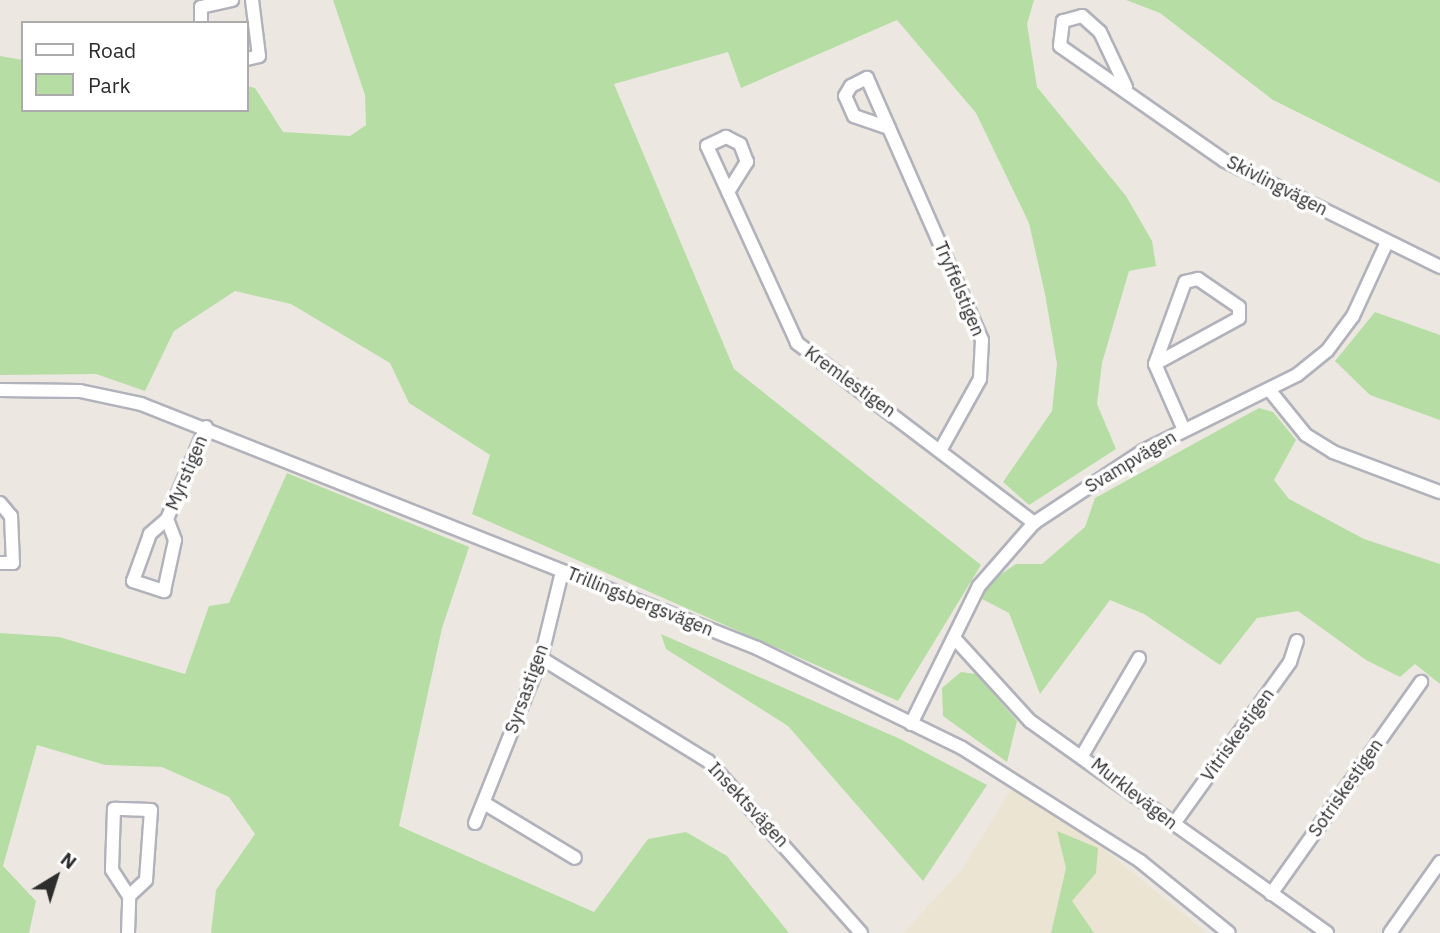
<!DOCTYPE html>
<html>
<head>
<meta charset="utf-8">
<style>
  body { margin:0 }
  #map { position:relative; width:1440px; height:933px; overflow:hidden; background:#ece8e1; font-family:"IBM Plex Sans",sans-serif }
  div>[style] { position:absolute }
  .education>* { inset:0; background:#ece4d2 }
  .green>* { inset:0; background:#b6dda4 }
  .roads { filter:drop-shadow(2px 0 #b1b2bb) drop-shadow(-2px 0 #b1b2bb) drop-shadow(0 2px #b1b2bb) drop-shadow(0 -2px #b1b2bb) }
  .minor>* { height:12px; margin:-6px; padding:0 6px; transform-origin:6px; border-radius:6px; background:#fff }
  span { translate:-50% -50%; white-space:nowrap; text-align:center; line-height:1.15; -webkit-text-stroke:7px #fff; paint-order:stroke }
  .street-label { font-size:18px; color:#2d2d2d }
  .legend { position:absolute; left:21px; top:21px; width:228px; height:91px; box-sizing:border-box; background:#fff; border:2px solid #ababab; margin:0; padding:9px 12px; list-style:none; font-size:21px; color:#2d2d2d }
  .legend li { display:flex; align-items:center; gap:14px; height:35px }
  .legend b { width:35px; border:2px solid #ababab }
  .north { position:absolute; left:21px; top:842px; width:70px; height:70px; -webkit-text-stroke:5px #fff; paint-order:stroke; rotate:38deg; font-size:19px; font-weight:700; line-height:28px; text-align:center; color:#2d2d2d }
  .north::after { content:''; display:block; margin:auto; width:24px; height:32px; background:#2d2d2d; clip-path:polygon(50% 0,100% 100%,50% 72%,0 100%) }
</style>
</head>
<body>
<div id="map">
  <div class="education">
    <i style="clip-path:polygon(1011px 789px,1090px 838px,1207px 933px,903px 933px,961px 871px)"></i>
  </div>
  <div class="green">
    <i style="clip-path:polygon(333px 0,1034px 0,1027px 24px,1037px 87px,1126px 196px,1152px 241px,1156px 266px,1129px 271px,1102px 363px,1097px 404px,1116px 449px,1029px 505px,1003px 482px,1052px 411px,1057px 364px,1045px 294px,1029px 223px,976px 113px,897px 20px,741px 88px,728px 52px,614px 84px,734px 369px,981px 565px,898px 701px,472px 514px,490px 455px,409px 403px,390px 363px,291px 304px,235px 291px,174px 331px,145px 391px,96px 374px,0 375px,0 56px,23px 60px,23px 110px,247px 110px,247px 86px,255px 88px,283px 132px,350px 136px,366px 125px,365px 95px)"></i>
    <i style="clip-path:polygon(1126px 0,1440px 0,1440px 183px,1273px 100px,1160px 13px)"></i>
    <i style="clip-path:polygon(1375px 312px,1440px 335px,1440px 420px,1370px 395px,1335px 361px)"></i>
    <i style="clip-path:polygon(1259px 408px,1273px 412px,1296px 440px,1274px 480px,1289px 499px,1364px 539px,1440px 564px,1440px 684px,1415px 664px,1400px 677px,1366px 660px,1298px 611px,1257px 618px,1220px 665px,1144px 614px,1110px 600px,1040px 694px,1009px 613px,982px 599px,991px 581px,1016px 564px,1042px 564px,1085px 527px,1095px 498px)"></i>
    <i style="clip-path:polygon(287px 473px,469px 547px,442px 628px,399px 826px,594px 912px,648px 839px,686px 832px,727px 856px,789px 933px,211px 933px,216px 890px,255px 834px,229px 797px,162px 767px,105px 765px,37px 745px,3px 866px,36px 901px,29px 933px,0 933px,0 633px,59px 637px,185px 674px,209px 606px,229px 603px)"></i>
    <i style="clip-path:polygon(661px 634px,900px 739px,987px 785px,923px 881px,788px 726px,666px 649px)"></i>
    <i style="clip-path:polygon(961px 672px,976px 674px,1017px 721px,1007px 762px,943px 716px,942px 688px)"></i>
    <i style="clip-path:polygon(1057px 831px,1098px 848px,1096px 873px,1072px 901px,1094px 933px,1051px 933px,1066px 868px)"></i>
  </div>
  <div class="roads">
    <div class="minor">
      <i style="left:201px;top:23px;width:16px;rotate:-90deg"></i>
      <i style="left:201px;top:7px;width:32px;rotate:-13deg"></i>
      <i style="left:247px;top:59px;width:12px;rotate:-14deg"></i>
      <i style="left:259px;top:56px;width:56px;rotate:-97.1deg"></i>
      <i style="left:1126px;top:87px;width:61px;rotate:-115.3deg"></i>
      <i style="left:1100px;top:32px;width:24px;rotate:-138deg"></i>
      <i style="left:1082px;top:16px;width:20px;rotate:165deg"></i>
      <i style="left:1063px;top:21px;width:25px;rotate:97deg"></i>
      <i style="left:1060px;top:46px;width:201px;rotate:34.9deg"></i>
      <i style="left:1225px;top:161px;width:240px;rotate:26.2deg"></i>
      <i style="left:889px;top:128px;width:37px;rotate:-161deg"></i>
      <i style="left:854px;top:116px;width:22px;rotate:-114deg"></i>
      <i style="left:845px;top:96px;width:12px;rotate:-59deg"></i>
      <i style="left:851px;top:86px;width:18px;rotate:-27deg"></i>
      <i style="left:867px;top:78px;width:286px;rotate:66.3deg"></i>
      <i style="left:982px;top:340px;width:39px;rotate:93deg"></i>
      <i style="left:980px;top:379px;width:80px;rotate:119.1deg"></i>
      <i style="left:728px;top:192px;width:36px;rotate:-58deg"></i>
      <i style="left:747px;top:162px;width:19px;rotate:-111deg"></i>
      <i style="left:740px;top:144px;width:16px;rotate:-153deg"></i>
      <i style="left:726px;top:137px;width:21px;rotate:155deg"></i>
      <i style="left:707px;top:146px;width:217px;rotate:65.4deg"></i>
      <i style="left:797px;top:343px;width:298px;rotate:37.2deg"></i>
      <i style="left:1155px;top:364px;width:96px;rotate:-28.7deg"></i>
      <i style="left:1239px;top:318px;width:11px;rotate:-90deg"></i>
      <i style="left:1239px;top:307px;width:50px;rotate:-145.7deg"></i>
      <i style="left:1198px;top:279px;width:13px;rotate:167deg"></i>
      <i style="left:1185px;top:282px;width:87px;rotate:110.1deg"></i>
      <i style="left:1155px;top:364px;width:72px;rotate:66.3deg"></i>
      <i style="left:0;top:390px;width:80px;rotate:0.7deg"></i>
      <i style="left:80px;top:391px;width:62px;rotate:12deg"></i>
      <i style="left:141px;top:404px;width:663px;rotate:21.61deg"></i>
      <i style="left:757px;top:648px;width:228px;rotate:26deg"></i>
      <i style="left:962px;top:748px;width:211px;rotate:32.4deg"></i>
      <i style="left:1140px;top:861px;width:114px;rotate:39deg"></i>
      <i style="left:1271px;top:392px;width:55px;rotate:50.9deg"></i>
      <i style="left:1306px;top:435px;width:32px;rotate:32deg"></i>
      <i style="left:1333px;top:452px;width:114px;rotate:20.5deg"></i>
      <i style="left:0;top:503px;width:17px;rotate:50deg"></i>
      <i style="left:11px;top:516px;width:47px;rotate:87.6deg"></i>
      <i style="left:13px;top:563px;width:13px;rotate:180deg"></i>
      <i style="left:167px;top:519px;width:23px;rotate:139deg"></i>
      <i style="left:150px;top:534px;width:50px;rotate:109.9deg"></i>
      <i style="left:133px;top:581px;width:33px;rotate:18deg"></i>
      <i style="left:164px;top:591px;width:52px;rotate:-77.8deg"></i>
      <i style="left:175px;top:540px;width:22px;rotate:-111deg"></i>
      <i style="left:167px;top:519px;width:100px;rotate:-67deg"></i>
      <i style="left:956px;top:640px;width:110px;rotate:47.6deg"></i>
      <i style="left:1030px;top:721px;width:365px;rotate:35.5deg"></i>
      <i style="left:541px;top:658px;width:196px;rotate:31.7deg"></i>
      <i style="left:708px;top:761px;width:230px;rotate:48.3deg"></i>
      <i style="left:911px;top:724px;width:154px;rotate:-63.8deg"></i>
      <i style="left:979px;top:586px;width:84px;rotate:-48.9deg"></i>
      <i style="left:1034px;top:523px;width:131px;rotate:-33.4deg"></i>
      <i style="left:1143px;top:451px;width:172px;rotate:-26.3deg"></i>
      <i style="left:1297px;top:375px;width:38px;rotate:-39deg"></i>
      <i style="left:1327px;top:351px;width:44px;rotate:-53.4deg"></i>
      <i style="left:1353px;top:316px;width:81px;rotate:-65.3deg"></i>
      <i style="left:1083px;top:754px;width:111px;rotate:-59.7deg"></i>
      <i style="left:484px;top:803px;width:106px;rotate:31.1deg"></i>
      <i style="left:475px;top:823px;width:178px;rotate:-68.2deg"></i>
      <i style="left:541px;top:658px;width:89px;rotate:-76.3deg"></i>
      <i style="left:1173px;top:825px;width:201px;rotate:-54.3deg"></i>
      <i style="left:1290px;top:662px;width:22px;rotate:-72deg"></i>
      <i style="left:1271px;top:894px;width:260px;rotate:-54.7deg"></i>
      <i style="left:128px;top:933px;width:37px;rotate:-88deg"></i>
      <i style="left:129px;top:896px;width:23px;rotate:-43deg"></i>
      <i style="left:146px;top:880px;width:70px;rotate:-85.9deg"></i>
      <i style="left:151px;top:810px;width:37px;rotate:-178deg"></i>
      <i style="left:114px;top:809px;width:61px;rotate:91.9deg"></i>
      <i style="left:112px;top:870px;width:31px;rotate:57deg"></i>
      <i style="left:1390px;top:933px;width:87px;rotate:-54.8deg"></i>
    </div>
  </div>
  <div class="street-label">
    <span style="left:1277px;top:186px;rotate:27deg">Skivlingvägen</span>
    <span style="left:959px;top:289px;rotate:67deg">Tryffelstigen</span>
    <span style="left:850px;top:382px;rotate:36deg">Kremlestigen</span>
    <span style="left:1131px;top:462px;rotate:-31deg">Svampvägen</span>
    <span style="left:187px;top:473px;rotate:-67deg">Myrstigen</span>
    <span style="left:640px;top:602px;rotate:22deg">Trillingsbergsvägen</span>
    <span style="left:527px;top:689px;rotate:-70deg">Syrsastigen</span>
    <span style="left:1238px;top:735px;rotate:-54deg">Vitriskestigen</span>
    <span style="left:1346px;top:788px;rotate:-55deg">Sotriskestigen</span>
    <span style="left:1134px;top:794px;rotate:38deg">Murklevägen</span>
    <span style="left:748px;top:805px;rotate:47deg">Insektsvägen</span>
  </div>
  <ul class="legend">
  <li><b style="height:9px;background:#fff"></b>Road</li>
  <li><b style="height:19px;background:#b6dda4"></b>Park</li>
  </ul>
  <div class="north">N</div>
</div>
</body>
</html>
